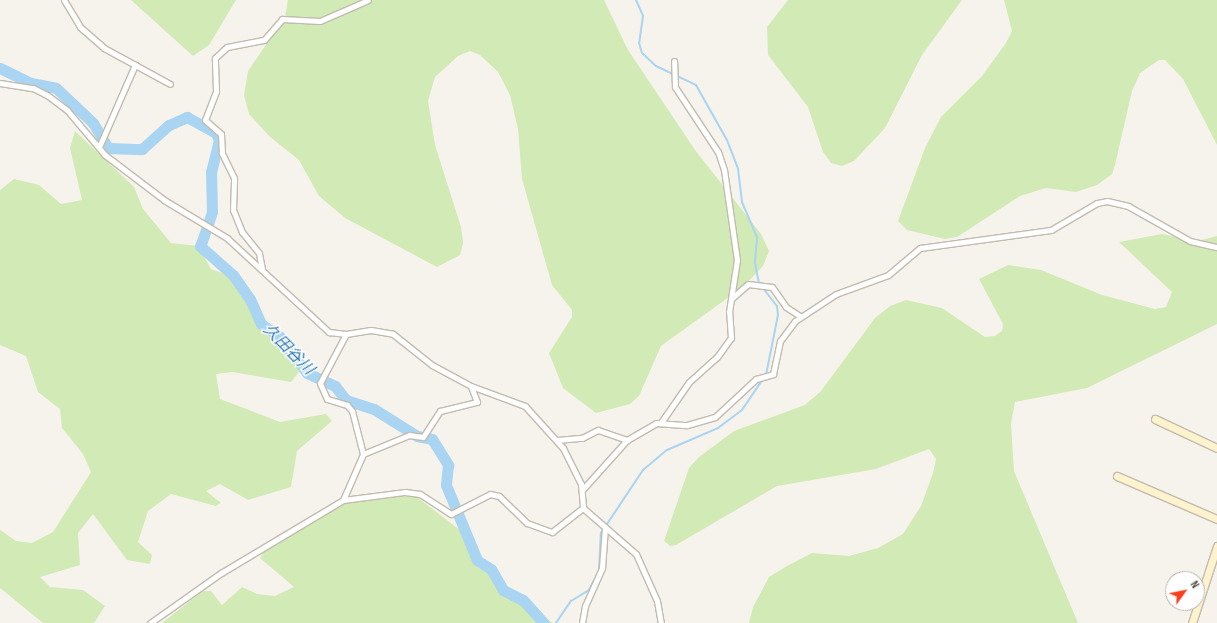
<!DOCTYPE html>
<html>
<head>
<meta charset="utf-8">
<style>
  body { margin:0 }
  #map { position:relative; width:1217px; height:623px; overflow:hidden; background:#f6f3ec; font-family:"Sofia Sans Condensed","Noto Sans JP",sans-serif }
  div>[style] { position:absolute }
  .green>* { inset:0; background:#d2eab5 }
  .stream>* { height:2px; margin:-1px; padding:0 1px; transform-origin:1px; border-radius:1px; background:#a9d4f2 }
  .river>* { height:11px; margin:-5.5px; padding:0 5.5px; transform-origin:5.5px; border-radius:5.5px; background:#a9d4f2 }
  .roads { filter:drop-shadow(1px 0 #c2bbae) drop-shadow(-1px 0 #c2bbae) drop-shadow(0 1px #c2bbae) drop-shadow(0 -1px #c2bbae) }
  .street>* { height:5px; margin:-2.5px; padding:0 2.5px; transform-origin:2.5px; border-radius:2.5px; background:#fff }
  .secondary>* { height:7px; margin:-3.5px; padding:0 3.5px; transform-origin:3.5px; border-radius:3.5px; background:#fff3cd }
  span { translate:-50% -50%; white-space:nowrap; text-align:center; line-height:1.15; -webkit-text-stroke:3px #fff; paint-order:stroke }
  .water-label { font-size:16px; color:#2e7ab2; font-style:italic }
  .north { position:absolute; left:1165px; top:571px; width:40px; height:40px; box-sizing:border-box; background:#fff; border:1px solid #b7b4b0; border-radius:50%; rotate:57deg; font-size:11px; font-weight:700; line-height:16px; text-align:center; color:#4b4439 }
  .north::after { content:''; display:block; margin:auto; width:14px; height:18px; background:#fc3f1d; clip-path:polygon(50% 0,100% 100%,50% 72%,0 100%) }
</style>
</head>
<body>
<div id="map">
  <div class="green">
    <i style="clip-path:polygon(131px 0,236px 0,209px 45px,193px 56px)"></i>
    <i style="clip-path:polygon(288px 0,604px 0,628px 50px,695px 150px,761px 234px,769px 251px,763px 266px,743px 287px,661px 346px,639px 396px,630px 404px,596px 413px,563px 388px,549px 353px,572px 317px,572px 310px,552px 285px,522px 179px,518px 129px,510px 95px,498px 72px,480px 55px,470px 51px,458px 56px,435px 77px,428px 101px,435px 145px,461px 227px,463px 243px,460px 255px,437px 267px,345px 218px,319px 196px,299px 160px,270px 137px,249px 114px,244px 95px,248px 71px,285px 17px)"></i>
    <i style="clip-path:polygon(788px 0,962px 0,922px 55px,885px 128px,854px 161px,842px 166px,831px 163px,823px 152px,808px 107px,768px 55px,767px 27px)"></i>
    <i style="clip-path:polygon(1004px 0,1217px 0,1217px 145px,1183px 79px,1165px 60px,1159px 60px,1140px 73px,1132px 91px,1115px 165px,1112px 174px,1097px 185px,1076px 192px,1046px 188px,1020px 196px,957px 237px,945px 239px,907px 230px,898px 221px,925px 148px,941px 117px,982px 76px,1006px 43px,1012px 31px)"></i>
    <i style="clip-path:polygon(75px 131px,134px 187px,143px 209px,171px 243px,198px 246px,211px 269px,230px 276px,243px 291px,257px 323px,286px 343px,301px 369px,291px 382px,232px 372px,216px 374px,220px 399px,280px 422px,326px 414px,332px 421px,297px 451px,291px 487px,248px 500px,220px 484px,206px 491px,221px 503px,216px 506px,171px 494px,148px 511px,138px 542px,152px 555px,150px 564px,127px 560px,93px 514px,78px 533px,80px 565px,40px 577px,50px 587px,83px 590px,105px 606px,94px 623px,43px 623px,0 588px,0 530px,16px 541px,32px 543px,53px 532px,91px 472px,83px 454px,62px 428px,60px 409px,38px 392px,26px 356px,0 345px,0 190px,14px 179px,39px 185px,61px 204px,82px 200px,70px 148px)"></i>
    <i style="clip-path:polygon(1162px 234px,1198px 241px,1217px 236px,1217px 324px,1087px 388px,1015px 402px,1011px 424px,1014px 471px,1078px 623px,749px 623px,753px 607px,769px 577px,787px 566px,812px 553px,849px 556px,878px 548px,903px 534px,921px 506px,933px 473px,936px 459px,929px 449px,876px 469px,777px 486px,676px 545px,670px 546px,664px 541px,689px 468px,699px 457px,734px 431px,805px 405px,821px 391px,875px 318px,890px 306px,906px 300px,942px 308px,985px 337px,995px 336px,1002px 331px,1003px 324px,979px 279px,1008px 265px,1041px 270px,1102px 295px,1155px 309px,1166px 307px,1172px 292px,1119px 242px)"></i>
    <i style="clip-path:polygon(413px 494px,461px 531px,474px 556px,490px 572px,503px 593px,553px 623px,162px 623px,203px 591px,211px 591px,222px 605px,242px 587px,257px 594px,275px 596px,294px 587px,260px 558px,267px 547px,345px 504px,367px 496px)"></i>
  </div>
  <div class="stream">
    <i style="left:636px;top:0;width:17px;rotate:66deg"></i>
    <i style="left:643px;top:16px;width:27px;rotate:98deg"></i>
    <i style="left:639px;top:43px;width:10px;rotate:73deg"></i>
    <i style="left:642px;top:53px;width:19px;rotate:43deg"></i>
    <i style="left:656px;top:66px;width:44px;rotate:25.4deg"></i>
    <i style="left:696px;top:85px;width:63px;rotate:60.6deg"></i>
    <i style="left:727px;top:140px;width:31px;rotate:69deg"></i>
    <i style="left:738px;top:169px;width:33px;rotate:83deg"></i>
    <i style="left:742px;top:202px;width:39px;rotate:67deg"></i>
    <i style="left:757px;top:238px;width:25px;rotate:95deg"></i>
    <i style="left:755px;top:263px;width:21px;rotate:79deg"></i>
    <i style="left:762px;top:287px;width:24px;rotate:52deg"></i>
    <i style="left:777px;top:306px;width:9px;rotate:84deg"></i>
    <i style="left:778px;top:315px;width:61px;rotate:101.3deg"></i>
    <i style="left:599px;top:569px;width:36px;rotate:-87deg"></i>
    <i style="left:601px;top:533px;width:76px;rotate:-56.3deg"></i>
    <i style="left:643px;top:470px;width:31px;rotate:-40deg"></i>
    <i style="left:667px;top:450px;width:56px;rotate:-23.3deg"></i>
    <i style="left:718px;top:428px;width:30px;rotate:-37deg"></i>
    <i style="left:742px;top:410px;width:37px;rotate:-56deg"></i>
    <i style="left:556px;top:623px;width:27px;rotate:-56deg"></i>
    <i style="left:571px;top:601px;width:21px;rotate:-31deg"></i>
    <i style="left:589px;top:590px;width:11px;rotate:-63deg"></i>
  </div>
  <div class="river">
    <i style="left:0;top:68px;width:34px;rotate:26deg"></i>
    <i style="left:31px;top:83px;width:25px;rotate:11deg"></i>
    <i style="left:56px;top:88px;width:51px;rotate:43.4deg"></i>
    <i style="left:93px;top:123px;width:29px;rotate:59deg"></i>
    <i style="left:108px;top:148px;width:34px;rotate:2deg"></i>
    <i style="left:142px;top:149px;width:36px;rotate:-42deg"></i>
    <i style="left:169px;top:125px;width:20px;rotate:-24deg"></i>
    <i style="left:187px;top:117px;width:33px;rotate:29deg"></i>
    <i style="left:216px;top:133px;width:8px;rotate:67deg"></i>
    <i style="left:219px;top:140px;width:32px;rotate:104deg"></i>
    <i style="left:211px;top:171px;width:41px;rotate:88.6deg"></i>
    <i style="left:212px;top:212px;width:36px;rotate:109deg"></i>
    <i style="left:200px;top:246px;width:44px;rotate:41.3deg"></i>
    <i style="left:233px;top:275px;width:29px;rotate:55deg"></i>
    <i style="left:250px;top:299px;width:27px;rotate:66deg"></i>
    <i style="left:261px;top:324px;width:23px;rotate:34deg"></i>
    <i style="left:280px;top:337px;width:45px;rotate:53.1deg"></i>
    <i style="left:307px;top:373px;width:31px;rotate:25deg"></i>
    <i style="left:335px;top:386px;width:18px;rotate:52deg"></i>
    <i style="left:346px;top:400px;width:29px;rotate:18deg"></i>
    <i style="left:374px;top:409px;width:51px;rotate:32.1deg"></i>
    <i style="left:417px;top:436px;width:15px;rotate:11deg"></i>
    <i style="left:432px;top:439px;width:31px;rotate:58deg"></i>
    <i style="left:448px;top:465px;width:20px;rotate:96deg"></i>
    <i style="left:446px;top:485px;width:81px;rotate:67.5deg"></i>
    <i style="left:477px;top:560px;width:17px;rotate:33deg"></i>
    <i style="left:491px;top:569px;width:24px;rotate:60deg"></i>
    <i style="left:503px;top:590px;width:22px;rotate:27deg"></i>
    <i style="left:523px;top:600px;width:31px;rotate:48deg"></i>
  </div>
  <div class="roads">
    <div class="street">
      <i style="left:64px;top:0;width:31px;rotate:59deg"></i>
      <i style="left:80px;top:27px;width:32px;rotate:41deg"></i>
      <i style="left:104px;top:48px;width:75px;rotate:28.6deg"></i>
      <i style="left:0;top:83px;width:33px;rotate:9deg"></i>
      <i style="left:33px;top:88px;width:16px;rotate:27deg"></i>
      <i style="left:47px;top:95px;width:25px;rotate:37deg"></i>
      <i style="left:67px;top:110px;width:59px;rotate:49.8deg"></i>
      <i style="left:105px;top:155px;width:74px;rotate:37.3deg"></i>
      <i style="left:164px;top:200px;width:74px;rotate:31.1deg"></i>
      <i style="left:227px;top:238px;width:139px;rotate:42.7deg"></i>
      <i style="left:329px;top:332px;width:17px;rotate:7deg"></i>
      <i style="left:346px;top:334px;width:25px;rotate:-9deg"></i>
      <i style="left:371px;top:330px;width:22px;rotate:10deg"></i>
      <i style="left:393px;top:334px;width:50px;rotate:38.5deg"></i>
      <i style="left:432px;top:365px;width:44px;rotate:28.3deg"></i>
      <i style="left:471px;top:386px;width:58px;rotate:20.3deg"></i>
      <i style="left:525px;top:406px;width:57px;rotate:47.9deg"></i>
      <i style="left:563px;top:448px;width:40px;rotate:63.4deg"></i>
      <i style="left:581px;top:484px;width:24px;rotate:85deg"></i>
      <i style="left:583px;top:508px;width:70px;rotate:41deg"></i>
      <i style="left:636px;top:554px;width:51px;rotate:65.9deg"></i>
      <i style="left:657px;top:601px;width:22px;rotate:80deg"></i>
      <i style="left:99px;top:147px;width:90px;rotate:-66.3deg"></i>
      <i style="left:262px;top:269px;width:16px;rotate:-101deg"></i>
      <i style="left:259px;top:253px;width:27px;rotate:-129deg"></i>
      <i style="left:242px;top:232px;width:24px;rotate:-112deg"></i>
      <i style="left:233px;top:210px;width:32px;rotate:-88deg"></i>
      <i style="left:234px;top:178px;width:28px;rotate:-116deg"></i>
      <i style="left:222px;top:153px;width:19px;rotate:-93deg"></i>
      <i style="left:221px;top:134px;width:21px;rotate:-139deg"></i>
      <i style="left:205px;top:120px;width:31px;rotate:-69deg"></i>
      <i style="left:216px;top:91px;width:33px;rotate:-92deg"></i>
      <i style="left:215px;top:58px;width:16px;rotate:-43deg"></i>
      <i style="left:227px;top:47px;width:38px;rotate:-11deg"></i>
      <i style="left:264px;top:40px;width:28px;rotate:-49deg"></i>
      <i style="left:282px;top:19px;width:38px;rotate:3deg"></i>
      <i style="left:320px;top:21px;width:52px;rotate:-23.6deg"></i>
      <i style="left:732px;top:298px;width:21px;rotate:-41deg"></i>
      <i style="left:748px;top:284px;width:24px;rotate:7deg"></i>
      <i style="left:772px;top:287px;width:24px;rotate:55deg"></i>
      <i style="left:786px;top:307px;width:17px;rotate:33deg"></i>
      <i style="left:662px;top:421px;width:47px;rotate:-55.3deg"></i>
      <i style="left:689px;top:382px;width:38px;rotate:-42deg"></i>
      <i style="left:717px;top:357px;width:24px;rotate:-54deg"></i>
      <i style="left:731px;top:338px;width:26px;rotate:-94deg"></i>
      <i style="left:729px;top:312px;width:53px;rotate:-81.3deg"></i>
      <i style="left:737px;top:260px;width:91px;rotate:-98.2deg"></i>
      <i style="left:724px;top:170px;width:19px;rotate:-108deg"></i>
      <i style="left:718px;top:152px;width:78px;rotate:-123.5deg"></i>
      <i style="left:675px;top:87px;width:26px;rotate:-92deg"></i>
      <i style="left:557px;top:440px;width:25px;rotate:-5deg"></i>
      <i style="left:582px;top:438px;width:18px;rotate:-27deg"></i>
      <i style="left:598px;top:430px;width:31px;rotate:19deg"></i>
      <i style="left:363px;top:454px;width:50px;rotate:-22.4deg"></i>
      <i style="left:409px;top:435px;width:14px;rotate:8deg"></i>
      <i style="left:423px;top:437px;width:31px;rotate:-57deg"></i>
      <i style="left:440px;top:411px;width:38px;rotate:-14deg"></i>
      <i style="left:477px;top:402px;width:17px;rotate:-111deg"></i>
      <i style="left:583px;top:489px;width:66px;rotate:-48.1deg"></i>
      <i style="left:627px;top:440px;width:34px;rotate:-30deg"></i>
      <i style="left:656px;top:423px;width:31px;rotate:4deg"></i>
      <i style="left:687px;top:425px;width:29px;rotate:-16deg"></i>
      <i style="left:715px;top:417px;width:56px;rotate:-42.8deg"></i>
      <i style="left:756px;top:379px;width:18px;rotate:-16deg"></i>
      <i style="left:773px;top:374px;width:34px;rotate:-78deg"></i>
      <i style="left:780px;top:341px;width:25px;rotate:-53deg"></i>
      <i style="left:795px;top:321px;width:49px;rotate:-33.4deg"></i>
      <i style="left:836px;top:294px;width:55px;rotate:-20.1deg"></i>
      <i style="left:888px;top:275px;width:42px;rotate:-40.2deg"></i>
      <i style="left:920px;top:248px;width:132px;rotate:-7.8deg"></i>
      <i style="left:1051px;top:230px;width:53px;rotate:-30.4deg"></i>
      <i style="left:1097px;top:203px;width:10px;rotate:-11deg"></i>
      <i style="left:1107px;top:201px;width:22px;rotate:13deg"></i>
      <i style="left:1128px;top:206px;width:71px;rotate:29.4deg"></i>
      <i style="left:1190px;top:241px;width:28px;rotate:13deg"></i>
      <i style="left:343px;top:500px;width:50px;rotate:-66.5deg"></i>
      <i style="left:363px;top:454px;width:44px;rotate:-104.3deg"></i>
      <i style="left:352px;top:411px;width:8px;rotate:-130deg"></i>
      <i style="left:347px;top:405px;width:21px;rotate:-163deg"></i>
      <i style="left:327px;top:399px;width:17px;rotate:-114deg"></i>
      <i style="left:320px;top:383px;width:55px;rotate:-62deg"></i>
      <i style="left:150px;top:623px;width:87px;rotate:-35.2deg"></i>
      <i style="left:221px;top:573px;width:142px;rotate:-30.9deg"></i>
      <i style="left:343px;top:500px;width:63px;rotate:-7.4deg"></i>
      <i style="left:405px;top:492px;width:15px;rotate:8deg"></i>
      <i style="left:420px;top:494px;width:37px;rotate:33deg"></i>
      <i style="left:451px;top:514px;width:44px;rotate:-27.1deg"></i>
      <i style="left:490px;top:494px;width:9px;rotate:13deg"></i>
      <i style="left:499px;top:496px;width:39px;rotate:44deg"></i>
      <i style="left:527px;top:523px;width:27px;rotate:20deg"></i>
      <i style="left:552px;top:532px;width:39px;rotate:-38deg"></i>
      <i style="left:582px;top:623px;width:17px;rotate:-80deg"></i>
      <i style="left:585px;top:606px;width:42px;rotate:-65.9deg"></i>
      <i style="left:602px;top:568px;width:41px;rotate:-85.8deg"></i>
    </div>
    <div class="secondary">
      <i style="left:1155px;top:419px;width:68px;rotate:25.1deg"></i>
      <i style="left:1117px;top:476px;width:109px;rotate:23.3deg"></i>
      <i style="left:1192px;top:623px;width:81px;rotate:-72deg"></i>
    </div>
  </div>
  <div class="water-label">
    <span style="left:288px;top:350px;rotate:45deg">久田谷川</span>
  </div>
  <div class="north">N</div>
</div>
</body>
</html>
